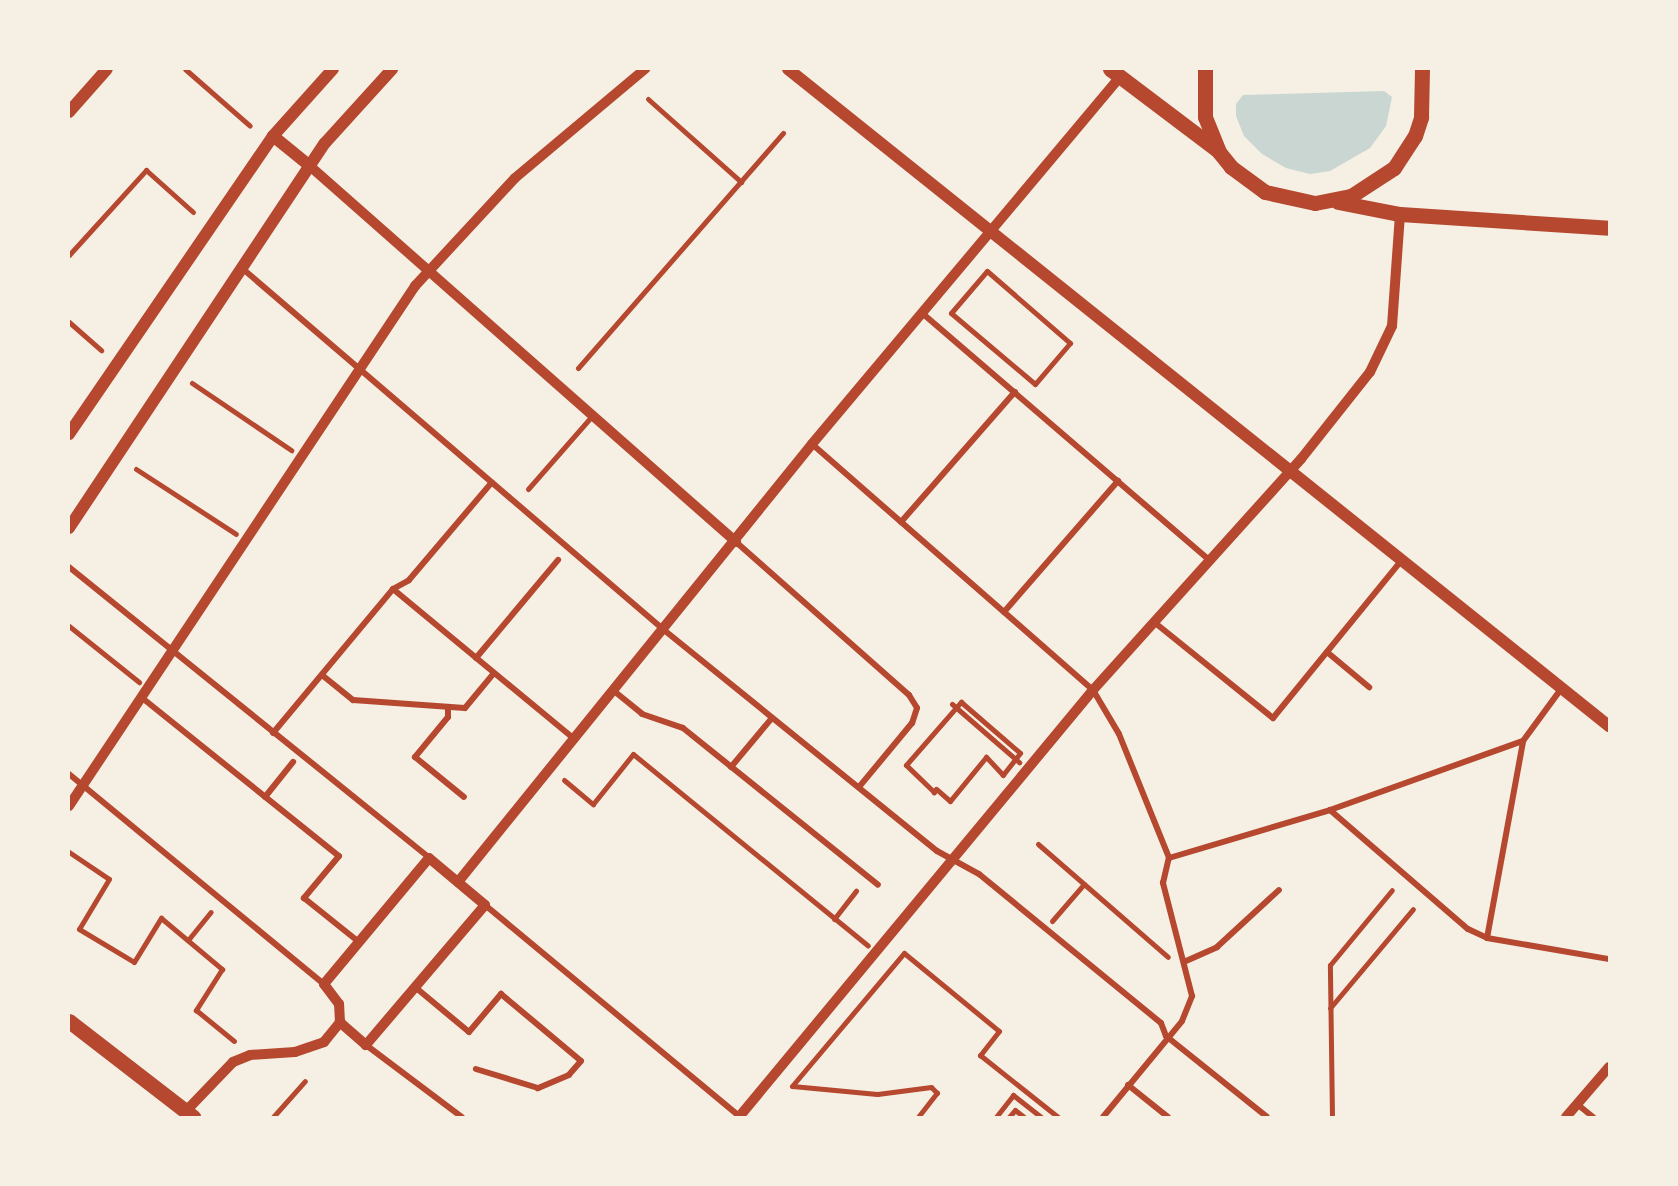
<!DOCTYPE html>
<html>
<head>
<meta charset="utf-8">
<style>
  body { margin:0 }
  #map { position:relative; width:1678px; height:1186px; overflow:hidden; background:#f6efe4; font-family:"Nunito Sans",sans-serif }
  div>[style] { position:absolute }
  .water>* { inset:0; background:#c9d6d2 }
  .pedestrian>* { height:5px; margin:-2.5px; padding:0 2.5px; transform-origin:2.5px; border-radius:2.5px; background:#b5482f }
  .minor>* { height:6px; margin:-3px; padding:0 3px; transform-origin:3px; border-radius:3px; background:#b5482f }
  .tertiary>* { height:10px; margin:-5px; padding:0 5px; transform-origin:5px; border-radius:5px; background:#b5482f }
  .secondary>* { height:12px; margin:-6px; padding:0 6px; transform-origin:6px; border-radius:6px; background:#b5482f }
  .primary>* { height:15px; margin:-7.5px; padding:0 7.5px; transform-origin:7.5px; border-radius:7.5px; background:#b5482f }
  span { translate:-50% -50%; white-space:nowrap; text-align:center; line-height:1.15; -webkit-text-stroke:6px #f6efe4; paint-order:stroke }
  .frame { position:absolute; inset:0; border:70px solid #f6efe4; pointer-events:none }
</style>
</head>
<body>
<div id="map">
  <div class="water">
    <i style="clip-path:polygon(1384px 91px,1392px 97px,1386px 126px,1370px 148px,1330px 171px,1310px 174px,1286px 168px,1262px 154px,1244px 136px,1236px 116px,1236px 104px,1243px 95px)"></i>
  </div>
  <div class="pedestrian">
    <i style="left:185px;top:69px;width:86px;rotate:41.2deg"></i>
    <i style="left:648px;top:99px;width:125px;rotate:41.7deg"></i>
    <i style="left:69px;top:255px;width:115px;rotate:-47.8deg"></i>
    <i style="left:146px;top:170px;width:63px;rotate:41.8deg"></i>
    <i style="left:987px;top:271px;width:110px;rotate:40.9deg"></i>
    <i style="left:1070px;top:343px;width:54px;rotate:130.5deg"></i>
    <i style="left:1035px;top:384px;width:110px;rotate:-139.8deg"></i>
    <i style="left:951px;top:313px;width:55px;rotate:-49.4deg"></i>
    <i style="left:69px;top:322px;width:43px;rotate:41.2deg"></i>
    <i style="left:578px;top:368px;width:312px;rotate:-48.9deg"></i>
    <i style="left:192px;top:383px;width:120px;rotate:34.1deg"></i>
    <i style="left:136px;top:469px;width:119px;rotate:33deg"></i>
    <i style="left:528px;top:489px;width:97px;rotate:-48.8deg"></i>
    <i style="left:69px;top:626px;width:90px;rotate:38.7deg"></i>
    <i style="left:961px;top:702px;width:78px;rotate:40.8deg"></i>
    <i style="left:1020px;top:753px;width:28px;rotate:128deg"></i>
    <i style="left:1003px;top:775px;width:25px;rotate:-133deg"></i>
    <i style="left:986px;top:757px;width:57px;rotate:129.3deg"></i>
    <i style="left:950px;top:801px;width:18px;rotate:-139deg"></i>
    <i style="left:936px;top:789px;width:4px;rotate:124deg"></i>
    <i style="left:934px;top:792px;width:39px;rotate:-136deg"></i>
    <i style="left:906px;top:765px;width:84px;rotate:-48.9deg"></i>
    <i style="left:952px;top:704px;width:89px;rotate:40.9deg"></i>
    <i style="left:564px;top:780px;width:38px;rotate:40deg"></i>
    <i style="left:593px;top:804px;width:64px;rotate:-51.3deg"></i>
    <i style="left:633px;top:754px;width:303px;rotate:39.2deg"></i>
    <i style="left:1038px;top:844px;width:172px;rotate:41deg"></i>
    <i style="left:69px;top:852px;width:48px;rotate:34deg"></i>
    <i style="left:109px;top:879px;width:58px;rotate:121deg"></i>
    <i style="left:79px;top:929px;width:64px;rotate:31deg"></i>
    <i style="left:134px;top:962px;width:52px;rotate:-58.5deg"></i>
    <i style="left:161px;top:918px;width:80px;rotate:39.9deg"></i>
    <i style="left:222px;top:969px;width:49px;rotate:122.4deg"></i>
    <i style="left:196px;top:1010px;width:49px;rotate:39.2deg"></i>
    <i style="left:834px;top:919px;width:36px;rotate:-52deg"></i>
    <i style="left:1052px;top:921px;width:49px;rotate:-49.1deg"></i>
    <i style="left:188px;top:940px;width:36px;rotate:-51deg"></i>
    <i style="left:1330px;top:1008px;width:129px;rotate:-50deg"></i>
    <i style="left:273px;top:1117px;width:48px;rotate:-48.4deg"></i>
    <i style="left:918px;top:1117px;width:31px;rotate:-52deg"></i>
    <i style="left:937px;top:1093px;width:8px;rotate:-135deg"></i>
    <i style="left:931px;top:1087px;width:54px;rotate:172.6deg"></i>
    <i style="left:877px;top:1094px;width:85px;rotate:-174.6deg"></i>
    <i style="left:792px;top:1086px;width:174px;rotate:-49.9deg"></i>
    <i style="left:904px;top:953px;width:123px;rotate:39.4deg"></i>
    <i style="left:999px;top:1031px;width:31px;rotate:128deg"></i>
    <i style="left:980px;top:1055px;width:100px;rotate:38.5deg"></i>
    <i style="left:996px;top:1117px;width:28px;rotate:-52deg"></i>
    <i style="left:1013px;top:1095px;width:36px;rotate:38deg"></i>
    <i style="left:1009px;top:1117px;width:9px;rotate:-49deg"></i>
    <i style="left:1015px;top:1110px;width:11px;rotate:38deg"></i>
    <i style="left:1332px;top:1117px;width:152px;rotate:-90.8deg"></i>
    <i style="left:1330px;top:965px;width:97px;rotate:-50.4deg"></i>
  </div>
  <div class="minor">
    <i style="left:243px;top:269px;width:555px;rotate:40.61deg"></i>
    <i style="left:664px;top:630px;width:351px;rotate:39deg"></i>
    <i style="left:937px;top:851px;width:48px;rotate:28.7deg"></i>
    <i style="left:979px;top:874px;width:235px;rotate:39.3deg"></i>
    <i style="left:1161px;top:1023px;width:14px;rotate:69deg"></i>
    <i style="left:1166px;top:1036px;width:129px;rotate:38.7deg"></i>
    <i style="left:922px;top:313px;width:380px;rotate:40.7deg"></i>
    <i style="left:812px;top:444px;width:373px;rotate:41.2deg"></i>
    <i style="left:1093px;top:690px;width:51px;rotate:59.4deg"></i>
    <i style="left:1119px;top:734px;width:134px;rotate:68deg"></i>
    <i style="left:901px;top:522px;width:173px;rotate:-48.8deg"></i>
    <i style="left:736px;top:542px;width:231px;rotate:41.5deg"></i>
    <i style="left:909px;top:695px;width:15px;rotate:58deg"></i>
    <i style="left:917px;top:708px;width:16px;rotate:108deg"></i>
    <i style="left:912px;top:723px;width:83px;rotate:129.6deg"></i>
    <i style="left:69px;top:567px;width:463px;rotate:38.9deg"></i>
    <i style="left:393px;top:589px;width:235px;rotate:39.6deg"></i>
    <i style="left:1004px;top:612px;width:174px;rotate:-49deg"></i>
    <i style="left:1154px;top:622px;width:153px;rotate:38.9deg"></i>
    <i style="left:1273px;top:718px;width:204px;rotate:-50.8deg"></i>
    <i style="left:1327px;top:652px;width:55px;rotate:39.8deg"></i>
    <i style="left:476px;top:658px;width:128px;rotate:-50.1deg"></i>
    <i style="left:322px;top:675px;width:40px;rotate:39deg"></i>
    <i style="left:353px;top:700px;width:112px;rotate:4.1deg"></i>
    <i style="left:465px;top:708px;width:45px;rotate:-50.4deg"></i>
    <i style="left:614px;top:691px;width:36px;rotate:39deg"></i>
    <i style="left:642px;top:714px;width:43px;rotate:18.9deg"></i>
    <i style="left:683px;top:728px;width:250px;rotate:38.8deg"></i>
    <i style="left:141px;top:697px;width:254px;rotate:38.8deg"></i>
    <i style="left:339px;top:856px;width:55px;rotate:129.8deg"></i>
    <i style="left:304px;top:898px;width:70px;rotate:38.7deg"></i>
    <i style="left:448px;top:707px;width:10px;rotate:90deg"></i>
    <i style="left:448px;top:717px;width:52px;rotate:129.5deg"></i>
    <i style="left:415px;top:757px;width:63px;rotate:39.2deg"></i>
    <i style="left:273px;top:733px;width:187px;rotate:-50.2deg"></i>
    <i style="left:393px;top:589px;width:18px;rotate:-29deg"></i>
    <i style="left:409px;top:580px;width:128px;rotate:-49.7deg"></i>
    <i style="left:731px;top:767px;width:64px;rotate:-50.1deg"></i>
    <i style="left:69px;top:774px;width:330px;rotate:39.5deg"></i>
    <i style="left:265px;top:797px;width:45px;rotate:-51.3deg"></i>
    <i style="left:1330px;top:810px;width:182px;rotate:40.8deg"></i>
    <i style="left:1468px;top:929px;width:21px;rotate:25deg"></i>
    <i style="left:1487px;top:938px;width:124px;rotate:9.8deg"></i>
    <i style="left:1169px;top:858px;width:168px;rotate:-16.6deg"></i>
    <i style="left:1330px;top:810px;width:205px;rotate:-19.7deg"></i>
    <i style="left:1523px;top:741px;width:64px;rotate:-53.8deg"></i>
    <i style="left:485px;top:905px;width:332px;rotate:39.7deg"></i>
    <i style="left:1487px;top:938px;width:200px;rotate:-79.6deg"></i>
    <i style="left:1186px;top:961px;width:34px;rotate:-24deg"></i>
    <i style="left:1217px;top:947px;width:84px;rotate:-42.6deg"></i>
    <i style="left:415px;top:987px;width:70px;rotate:39.8deg"></i>
    <i style="left:469px;top:1032px;width:50px;rotate:-49.9deg"></i>
    <i style="left:501px;top:994px;width:104px;rotate:39.9deg"></i>
    <i style="left:581px;top:1061px;width:18px;rotate:131deg"></i>
    <i style="left:569px;top:1075px;width:34px;rotate:157deg"></i>
    <i style="left:538px;top:1088px;width:65px;rotate:-163deg"></i>
    <i style="left:366px;top:1045px;width:120px;rotate:36.9deg"></i>
    <i style="left:1128px;top:1085px;width:51px;rotate:38.7deg"></i>
    <i style="left:1577px;top:1104px;width:21px;rotate:39deg"></i>
    <i style="left:1103px;top:1117px;width:124px;rotate:-50.5deg"></i>
    <i style="left:1182px;top:1021px;width:27px;rotate:-68deg"></i>
    <i style="left:1192px;top:996px;width:117px;rotate:-104.4deg"></i>
    <i style="left:1163px;top:883px;width:26px;rotate:-77deg"></i>
  </div>
  <div class="tertiary">
    <i style="left:311px;top:167px;width:567px;rotate:41.42deg"></i>
    <i style="left:69px;top:806px;width:625px;rotate:-56.36deg"></i>
    <i style="left:415px;top:286px;width:147px;rotate:-47.2deg"></i>
    <i style="left:515px;top:178px;width:170px;rotate:-40deg"></i>
    <i style="left:429px;top:858px;width:73px;rotate:40deg"></i>
    <i style="left:485px;top:905px;width:184px;rotate:130.4deg"></i>
    <i style="left:366px;top:1045px;width:35px;rotate:-139deg"></i>
    <i style="left:340px;top:1022px;width:18px;rotate:-93deg"></i>
    <i style="left:339px;top:1004px;width:25px;rotate:-127deg"></i>
    <i style="left:324px;top:984px;width:164px;rotate:-50.2deg"></i>
    <i style="left:458px;top:882px;width:563px;rotate:-51.05deg"></i>
    <i style="left:812px;top:444px;width:479px;rotate:-50deg"></i>
    <i style="left:186px;top:1111px;width:68px;rotate:-46.2deg"></i>
    <i style="left:233px;top:1062px;width:18px;rotate:-22deg"></i>
    <i style="left:250px;top:1055px;width:45px;rotate:-3.8deg"></i>
    <i style="left:295px;top:1052px;width:31px;rotate:-19deg"></i>
    <i style="left:324px;top:1042px;width:26px;rotate:-51deg"></i>
    <i style="left:739px;top:1117px;width:555px;rotate:-50.34deg"></i>
    <i style="left:1093px;top:690px;width:311px;rotate:-48deg"></i>
    <i style="left:1301px;top:459px;width:111px;rotate:-51.6deg"></i>
    <i style="left:1370px;top:372px;width:51px;rotate:-64.4deg"></i>
    <i style="left:1392px;top:326px;width:112px;rotate:-85.9deg"></i>
    <i style="left:1566px;top:1117px;width:66px;rotate:-49.3deg"></i>
  </div>
  <div class="secondary">
    <i style="left:788px;top:69px;width:1052px;rotate:38.67deg"></i>
    <i style="left:69px;top:112px;width:57px;rotate:-48.5deg"></i>
    <i style="left:273px;top:136px;width:49px;rotate:39.2deg"></i>
    <i style="left:69px;top:434px;width:361px;rotate:-55.6deg"></i>
    <i style="left:273px;top:136px;width:90px;rotate:-48.2deg"></i>
    <i style="left:69px;top:528px;width:462px;rotate:-56.4deg"></i>
    <i style="left:325px;top:143px;width:100px;rotate:-47.8deg"></i>
  </div>
  <div class="primary">
    <i style="left:1110px;top:69px;width:134px;rotate:37.1deg"></i>
    <i style="left:1205px;top:69px;width:48px;rotate:90deg"></i>
    <i style="left:1205px;top:117px;width:38px;rotate:68deg"></i>
    <i style="left:1219px;top:152px;width:19px;rotate:51deg"></i>
    <i style="left:1231px;top:167px;width:42px;rotate:36.3deg"></i>
    <i style="left:1265px;top:192px;width:51px;rotate:12.4deg"></i>
    <i style="left:1315px;top:203px;width:37px;rotate:-11deg"></i>
    <i style="left:1351px;top:196px;width:51px;rotate:-33.1deg"></i>
    <i style="left:1394px;top:168px;width:38px;rotate:-57deg"></i>
    <i style="left:1415px;top:136px;width:20px;rotate:-72deg"></i>
    <i style="left:1421px;top:117px;width:48px;rotate:-88.8deg"></i>
    <i style="left:1338px;top:202px;width:63px;rotate:11deg"></i>
    <i style="left:1400px;top:214px;width:209px;rotate:3.8deg"></i>
    <i style="left:69px;top:1021px;width:157px;rotate:37.7deg"></i>
  </div>
  <div class="frame"></div>
</div>
</body>
</html>
